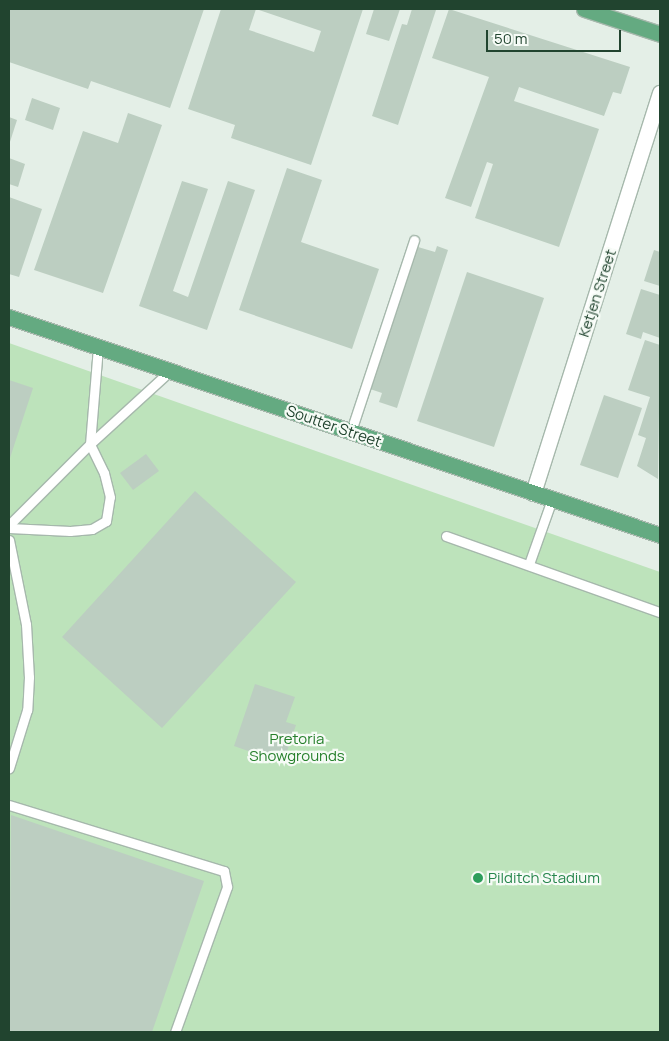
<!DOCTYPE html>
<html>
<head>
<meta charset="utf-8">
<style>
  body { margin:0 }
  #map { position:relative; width:669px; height:1041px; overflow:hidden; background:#e4efe7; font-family:Manrope,sans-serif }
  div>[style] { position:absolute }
  .green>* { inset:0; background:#bde3bb }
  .building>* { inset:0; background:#bccec1 }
  .roads { filter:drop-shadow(1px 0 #a6b8ac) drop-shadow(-1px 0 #a6b8ac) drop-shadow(0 1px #a6b8ac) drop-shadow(0 -1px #a6b8ac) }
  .lane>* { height:9px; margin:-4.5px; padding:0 4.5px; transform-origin:4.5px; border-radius:4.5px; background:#fff }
  .street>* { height:15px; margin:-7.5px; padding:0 7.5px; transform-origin:7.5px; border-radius:7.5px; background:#fff }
  .primary>* { height:15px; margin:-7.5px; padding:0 7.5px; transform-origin:7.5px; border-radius:7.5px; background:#64aa81 }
  .dots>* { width:14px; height:14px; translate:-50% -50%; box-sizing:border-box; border:2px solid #f6fbf6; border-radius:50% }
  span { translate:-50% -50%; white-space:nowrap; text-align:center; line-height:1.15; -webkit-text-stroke:4.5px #f6fbf6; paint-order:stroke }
  .street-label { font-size:15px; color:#21442f }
  .park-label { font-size:15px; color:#26802c }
  .leisure-label { font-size:15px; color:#27864d }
  .left { translate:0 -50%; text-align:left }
  .frame { position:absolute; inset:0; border:10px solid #21442f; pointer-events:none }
  .scale { position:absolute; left:486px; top:30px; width:135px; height:22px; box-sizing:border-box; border:2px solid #21442f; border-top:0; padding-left:6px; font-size:15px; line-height:18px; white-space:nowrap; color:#21442f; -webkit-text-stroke:4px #f6fbf6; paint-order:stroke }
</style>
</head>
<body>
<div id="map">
  <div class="green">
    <i style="clip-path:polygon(9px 343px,660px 572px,660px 1032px,9px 1032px)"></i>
  </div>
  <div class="building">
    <i style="clip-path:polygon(9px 9px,204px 9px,170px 108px,91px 81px,88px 89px,9px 62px)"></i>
    <i style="clip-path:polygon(evenodd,221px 9px,363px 9px,311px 165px,231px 138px,235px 125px,188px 109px,221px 9px,256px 9px,321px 31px,314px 52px,249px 30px,256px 9px)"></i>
    <i style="clip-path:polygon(374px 9px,400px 9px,389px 41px,366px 34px)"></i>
    <i style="clip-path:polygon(412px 9px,436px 10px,398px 125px,372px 116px,402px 24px,407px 25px)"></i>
    <i style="clip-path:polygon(449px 9px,630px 67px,621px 94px,613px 92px,604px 116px,519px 87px,514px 101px,599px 129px,559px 247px,475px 218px,493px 164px,487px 162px,471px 207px,445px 198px,489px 77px,432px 58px)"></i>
    <i style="clip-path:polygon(32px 98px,60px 108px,53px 130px,25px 120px)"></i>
    <i style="clip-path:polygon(128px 113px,162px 125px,103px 293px,34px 270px,83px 131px,118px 143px)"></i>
    <i style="clip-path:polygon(9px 117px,17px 120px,9px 145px)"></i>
    <i style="clip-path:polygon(9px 158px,25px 164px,18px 187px,9px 184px)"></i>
    <i style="clip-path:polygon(287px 168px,322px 180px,301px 242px,379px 269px,352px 349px,239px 310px)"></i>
    <i style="clip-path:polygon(182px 181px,208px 189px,173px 291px,188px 297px,228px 181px,255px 190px,207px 330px,139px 306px)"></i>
    <i style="clip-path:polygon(9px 197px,42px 209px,19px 277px,9px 274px)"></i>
    <i style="clip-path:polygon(437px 246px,448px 250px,397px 408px,379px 402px,382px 393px,370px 389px,418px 247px,435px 252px)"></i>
    <i style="clip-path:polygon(654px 250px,660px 252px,660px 286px,644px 281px)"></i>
    <i style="clip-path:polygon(467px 272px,544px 298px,494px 447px,417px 421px)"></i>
    <i style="clip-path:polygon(641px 289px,660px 295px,660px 338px,643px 332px,641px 339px,626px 334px)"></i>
    <i style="clip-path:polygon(645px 340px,660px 345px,658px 479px,637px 466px,646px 438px,638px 435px,650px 397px,628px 390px)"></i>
    <i style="clip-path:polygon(9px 380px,33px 388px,9px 461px)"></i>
    <i style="clip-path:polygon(604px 395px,642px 408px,618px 478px,580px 465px)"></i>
    <i style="clip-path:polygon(146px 454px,159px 471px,133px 490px,120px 473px)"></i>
    <i style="clip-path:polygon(195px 491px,296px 582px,162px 728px,62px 637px)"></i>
    <i style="clip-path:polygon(255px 684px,295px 697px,286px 722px,296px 725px,283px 763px,234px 746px)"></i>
    <i style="clip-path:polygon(11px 815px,204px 881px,152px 1032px,9px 1032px)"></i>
  </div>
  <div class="roads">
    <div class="lane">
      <i style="left:351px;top:431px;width:201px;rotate:-71.7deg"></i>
      <i style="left:9px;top:525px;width:115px;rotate:-45deg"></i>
      <i style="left:90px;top:444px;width:97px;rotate:-85.3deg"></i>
      <i style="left:9px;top:528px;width:61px;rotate:2.8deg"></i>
      <i style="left:70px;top:531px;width:22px;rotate:-5deg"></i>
      <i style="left:92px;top:529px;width:16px;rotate:-30deg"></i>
      <i style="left:106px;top:521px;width:24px;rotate:-81deg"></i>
      <i style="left:110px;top:497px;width:25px;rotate:-104deg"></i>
      <i style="left:104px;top:473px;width:32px;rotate:-116deg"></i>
      <i style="left:90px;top:444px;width:108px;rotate:-42.4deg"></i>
      <i style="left:446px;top:536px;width:227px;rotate:19.6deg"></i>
      <i style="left:9px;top:540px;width:86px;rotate:78.6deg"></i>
      <i style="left:26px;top:624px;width:53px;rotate:86.8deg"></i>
      <i style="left:29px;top:677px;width:33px;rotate:93deg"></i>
      <i style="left:27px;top:710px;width:61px;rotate:107.2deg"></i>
      <i style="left:529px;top:564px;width:69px;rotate:-70.5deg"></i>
      <i style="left:9px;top:805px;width:225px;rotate:17.1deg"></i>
      <i style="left:224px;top:871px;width:16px;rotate:79deg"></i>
      <i style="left:227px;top:887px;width:154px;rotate:109.7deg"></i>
    </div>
    <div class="street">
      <i style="left:533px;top:493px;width:420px;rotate:-72.4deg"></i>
    </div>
    <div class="primary">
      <i style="left:584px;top:9px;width:80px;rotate:18.2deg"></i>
      <i style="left:9px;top:317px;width:687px;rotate:18.51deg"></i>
    </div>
  </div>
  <div class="dots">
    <i style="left:478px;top:878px;background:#2e9e5b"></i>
  </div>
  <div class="street-label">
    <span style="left:597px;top:293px;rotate:-72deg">Ketjen Street</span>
    <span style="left:334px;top:426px;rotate:19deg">Soutter Street</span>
  </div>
  <div class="park-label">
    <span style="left:297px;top:747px">Pretoria<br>Showgrounds</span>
  </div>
  <div class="leisure-label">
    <span class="left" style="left:488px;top:878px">Pilditch Stadium</span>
  </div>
  <div class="frame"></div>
  <div class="scale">50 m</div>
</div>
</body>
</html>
